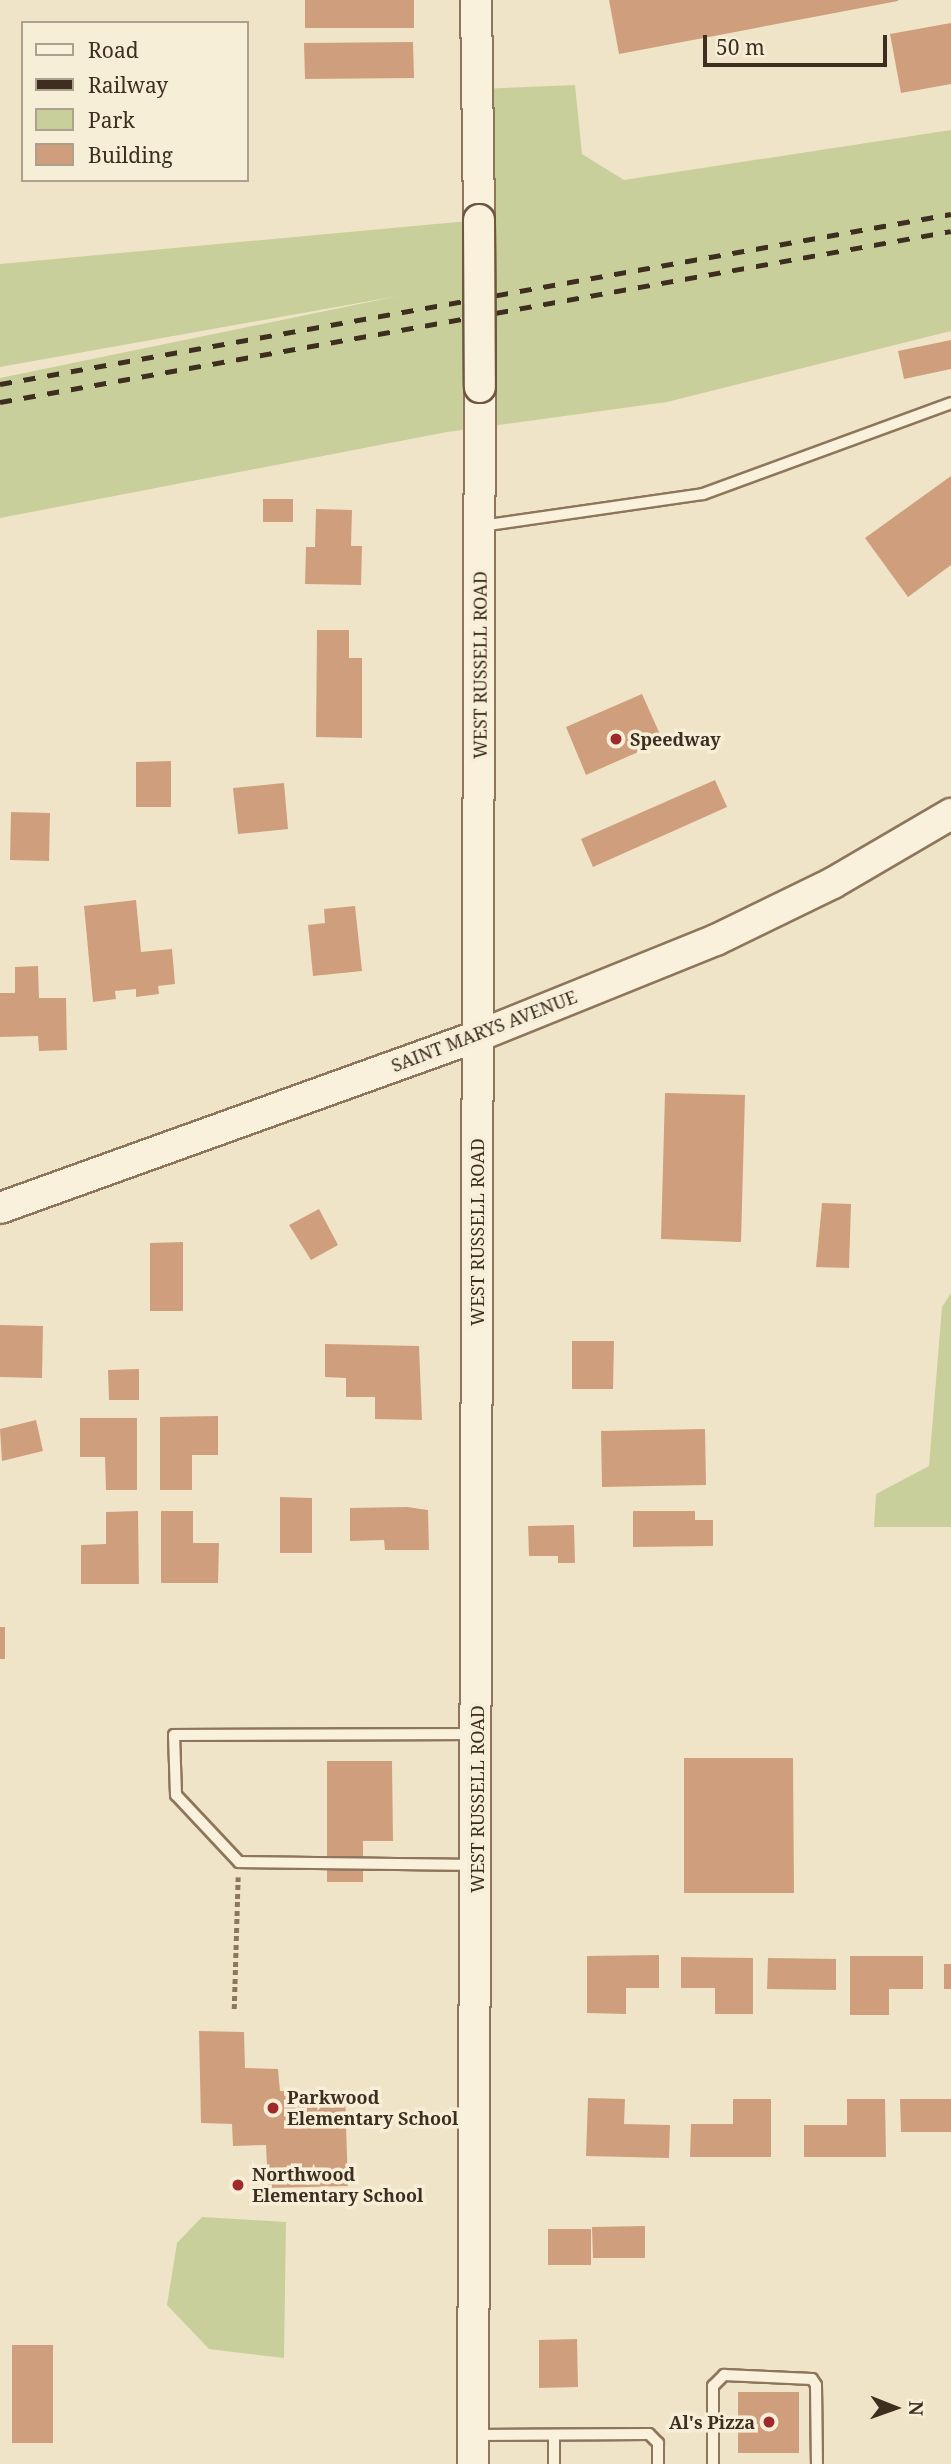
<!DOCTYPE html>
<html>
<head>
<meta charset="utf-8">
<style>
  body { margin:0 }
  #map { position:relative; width:951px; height:2464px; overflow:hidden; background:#f0e4c8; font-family:"Noto Serif",serif }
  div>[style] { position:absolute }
  .green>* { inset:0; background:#c9cf9b }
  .building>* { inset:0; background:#cf9f7d }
  .path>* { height:4.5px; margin-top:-2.25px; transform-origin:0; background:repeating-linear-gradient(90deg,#8d765c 0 5px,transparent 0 8.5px) }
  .roads { filter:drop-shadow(2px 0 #8d765c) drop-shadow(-2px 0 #8d765c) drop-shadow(0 2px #8d765c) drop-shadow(0 -2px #8d765c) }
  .lane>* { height:10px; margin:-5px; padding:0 5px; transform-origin:5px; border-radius:5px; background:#faf1dc }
  .secondary>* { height:30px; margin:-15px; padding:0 15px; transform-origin:15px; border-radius:15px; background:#faf1dc }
  .rail>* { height:5px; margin-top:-2.5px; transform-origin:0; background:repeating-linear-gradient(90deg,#3d2e20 0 12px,transparent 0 24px) }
  .bridges { filter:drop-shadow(2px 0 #6f573f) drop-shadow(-2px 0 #6f573f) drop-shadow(0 2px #6f573f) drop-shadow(0 -2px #6f573f) }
  .secondary-bridge>* { height:30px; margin:-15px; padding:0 15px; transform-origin:15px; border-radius:15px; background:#faf1dc }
  .dots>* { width:19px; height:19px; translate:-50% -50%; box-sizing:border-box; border:4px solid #f7eed8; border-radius:50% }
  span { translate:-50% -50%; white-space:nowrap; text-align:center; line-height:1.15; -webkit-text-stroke:7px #f7eed8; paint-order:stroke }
  .street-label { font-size:18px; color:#3d2e20 }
  .poi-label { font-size:18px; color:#3d2e20; font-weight:700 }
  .left { translate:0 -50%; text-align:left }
  .right { translate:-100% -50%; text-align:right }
  .legend { position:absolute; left:21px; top:21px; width:228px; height:161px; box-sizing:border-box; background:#f7eed8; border:2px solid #ada18e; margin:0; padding:9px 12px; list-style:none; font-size:21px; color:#3d2e20 }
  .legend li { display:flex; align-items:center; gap:14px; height:35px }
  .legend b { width:35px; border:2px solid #ada18e }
  .north { position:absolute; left:860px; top:2373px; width:70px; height:70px; -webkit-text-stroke:5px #f7eed8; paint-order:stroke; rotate:91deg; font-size:19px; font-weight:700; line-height:28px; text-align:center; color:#3d2e20 }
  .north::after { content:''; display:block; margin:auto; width:24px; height:32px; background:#3d2e20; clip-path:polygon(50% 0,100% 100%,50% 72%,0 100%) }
  .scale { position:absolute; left:703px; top:35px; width:184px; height:32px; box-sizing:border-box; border:4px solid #3d2e20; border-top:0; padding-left:9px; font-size:21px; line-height:24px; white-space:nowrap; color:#3d2e20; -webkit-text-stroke:5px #f7eed8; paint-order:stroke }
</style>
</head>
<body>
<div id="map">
  <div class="green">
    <i style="clip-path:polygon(575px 85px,582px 154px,624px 180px,951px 130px,951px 331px,667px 402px,447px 432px,0 518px,0 378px,398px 296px,0 367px,0 264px,479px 220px,478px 89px)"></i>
    <i style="clip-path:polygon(951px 1293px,951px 1527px,874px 1527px,876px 1494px,929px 1466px,942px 1307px)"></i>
    <i style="clip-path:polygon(202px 2217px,286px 2222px,284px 2358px,209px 2349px,167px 2305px,177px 2243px)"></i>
  </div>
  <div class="building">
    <i style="clip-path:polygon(305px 0,414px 0,414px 28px,305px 28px)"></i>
    <i style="clip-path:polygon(609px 0,898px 0,898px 1px,619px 54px)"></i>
    <i style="clip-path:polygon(951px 23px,951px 84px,901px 93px,890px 34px)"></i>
    <i style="clip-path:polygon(413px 42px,414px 78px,305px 79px,304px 43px)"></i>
    <i style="clip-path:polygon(951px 340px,951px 369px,904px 379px,898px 351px)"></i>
    <i style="clip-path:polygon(951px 476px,951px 565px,908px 597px,865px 538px)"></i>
    <i style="clip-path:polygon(263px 499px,293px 499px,293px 522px,263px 522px)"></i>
    <i style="clip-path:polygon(316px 509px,352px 510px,351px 546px,362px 546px,361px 585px,305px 584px,306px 547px,315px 547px)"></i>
    <i style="clip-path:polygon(317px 630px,349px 630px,349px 658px,362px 658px,362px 738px,316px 737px)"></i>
    <i style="clip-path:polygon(642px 694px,663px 741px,586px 775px,566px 727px)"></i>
    <i style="clip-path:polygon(171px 761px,171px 807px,136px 807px,136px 762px)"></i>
    <i style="clip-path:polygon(715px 780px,727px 807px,593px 867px,581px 839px)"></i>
    <i style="clip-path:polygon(284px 783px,288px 829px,238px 834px,233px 788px)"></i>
    <i style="clip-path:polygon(11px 812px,50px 813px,49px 861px,10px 860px)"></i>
    <i style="clip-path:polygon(136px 900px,141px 952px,172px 949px,175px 984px,158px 986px,159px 994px,136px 997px,136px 989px,115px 991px,116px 999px,93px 1002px,84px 906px)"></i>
    <i style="clip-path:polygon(355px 906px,362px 971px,313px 976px,308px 925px,325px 923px,324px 909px)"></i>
    <i style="clip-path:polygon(38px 966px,39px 998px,66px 998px,67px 1050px,39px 1051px,38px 1036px,0 1037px,0 993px,15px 993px,15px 967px)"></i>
    <i style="clip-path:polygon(665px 1093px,745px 1095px,741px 1242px,661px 1239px)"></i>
    <i style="clip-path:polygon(822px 1203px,851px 1204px,849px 1268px,816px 1267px)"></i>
    <i style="clip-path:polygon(319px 1209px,338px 1245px,311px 1260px,289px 1225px)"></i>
    <i style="clip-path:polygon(183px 1242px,183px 1311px,150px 1311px,150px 1243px)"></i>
    <i style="clip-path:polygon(0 1325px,43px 1326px,42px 1378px,0 1377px)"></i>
    <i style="clip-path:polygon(572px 1341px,614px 1341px,613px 1389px,572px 1389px)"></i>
    <i style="clip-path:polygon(325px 1344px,419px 1346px,422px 1420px,375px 1419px,375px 1397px,346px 1397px,346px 1378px,325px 1377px)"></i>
    <i style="clip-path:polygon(139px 1369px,139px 1400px,109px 1400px,108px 1370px)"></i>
    <i style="clip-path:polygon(218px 1416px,218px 1455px,192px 1455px,192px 1490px,160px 1490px,160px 1417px)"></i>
    <i style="clip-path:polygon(80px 1418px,137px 1418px,137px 1490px,106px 1490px,105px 1457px,80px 1457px)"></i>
    <i style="clip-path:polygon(36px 1420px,43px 1451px,2px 1461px,0 1429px)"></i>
    <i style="clip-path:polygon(705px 1429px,706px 1485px,602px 1487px,601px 1431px)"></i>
    <i style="clip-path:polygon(280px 1497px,312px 1498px,312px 1553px,280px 1553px)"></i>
    <i style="clip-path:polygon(407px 1507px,428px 1510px,429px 1550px,385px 1550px,384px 1540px,350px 1541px,350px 1508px)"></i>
    <i style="clip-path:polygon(138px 1511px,139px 1584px,81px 1584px,81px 1545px,106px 1544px,106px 1512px)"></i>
    <i style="clip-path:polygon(161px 1511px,193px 1511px,193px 1543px,219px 1543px,218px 1583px,161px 1583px)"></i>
    <i style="clip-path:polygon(633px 1511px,695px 1511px,695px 1520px,713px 1520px,713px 1546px,633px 1547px)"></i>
    <i style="clip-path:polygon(574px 1525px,575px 1563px,558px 1563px,558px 1556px,529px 1556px,528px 1526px)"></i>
    <i style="clip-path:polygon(0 1627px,5px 1627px,5px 1659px,0 1659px)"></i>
    <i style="clip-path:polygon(684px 1758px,793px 1758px,794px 1893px,684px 1893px)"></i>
    <i style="clip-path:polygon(327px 1761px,392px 1761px,393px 1841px,363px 1841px,363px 1882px,327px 1882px)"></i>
    <i style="clip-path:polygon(659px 1955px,659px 1988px,626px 1988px,626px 2014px,587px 2013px,587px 1956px)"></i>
    <i style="clip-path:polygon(850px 1956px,923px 1956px,923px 1989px,889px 1989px,889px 2015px,850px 2015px)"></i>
    <i style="clip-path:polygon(681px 1957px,753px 1958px,753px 2014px,715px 2014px,715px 1988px,681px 1988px)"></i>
    <i style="clip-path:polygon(768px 1958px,836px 1959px,836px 1990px,767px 1989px)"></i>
    <i style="clip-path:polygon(944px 1964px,951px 1964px,951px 1989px,944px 1989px)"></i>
    <i style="clip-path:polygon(199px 2031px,244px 2032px,245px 2068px,278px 2069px,280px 2091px,345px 2094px,348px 2186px,268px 2188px,266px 2145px,233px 2146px,232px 2124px,201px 2123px)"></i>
    <i style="clip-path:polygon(588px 2098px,625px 2099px,624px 2124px,670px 2125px,669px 2158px,586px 2156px)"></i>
    <i style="clip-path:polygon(733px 2099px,771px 2099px,771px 2157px,690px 2157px,691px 2124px,733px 2124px)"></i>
    <i style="clip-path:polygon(847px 2099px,885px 2099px,886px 2157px,804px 2157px,804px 2125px,847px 2125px)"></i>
    <i style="clip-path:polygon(900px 2099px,951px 2099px,951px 2132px,901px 2132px)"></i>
    <i style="clip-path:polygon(645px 2226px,645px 2258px,593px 2258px,592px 2227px)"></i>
    <i style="clip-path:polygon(548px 2229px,591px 2229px,591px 2265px,548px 2265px)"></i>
    <i style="clip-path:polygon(577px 2339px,578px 2387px,539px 2388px,539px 2340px)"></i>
    <i style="clip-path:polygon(12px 2345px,53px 2345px,53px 2443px,12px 2443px)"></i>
    <i style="clip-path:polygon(738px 2392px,799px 2392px,799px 2453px,738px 2453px)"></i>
  </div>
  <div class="path">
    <i style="left:234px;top:2009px;width:132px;rotate:-88.3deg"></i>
  </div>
  <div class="roads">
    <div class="lane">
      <i style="left:481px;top:526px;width:224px;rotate:-8.2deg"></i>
      <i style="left:703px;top:494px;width:264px;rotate:-20.1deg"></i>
      <i style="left:473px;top:1865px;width:234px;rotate:-179.3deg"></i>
      <i style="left:239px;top:1862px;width:92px;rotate:-133.2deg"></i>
      <i style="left:176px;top:1795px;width:60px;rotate:-91.9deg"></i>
      <i style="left:174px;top:1735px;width:301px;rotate:-0.2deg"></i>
      <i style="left:476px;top:2435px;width:173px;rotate:-0.3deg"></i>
      <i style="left:649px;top:2434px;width:13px;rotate:45deg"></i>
      <i style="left:658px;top:2443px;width:21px;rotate:90deg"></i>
      <i style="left:554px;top:2464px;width:29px;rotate:-90deg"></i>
      <i style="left:713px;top:2464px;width:78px;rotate:-90deg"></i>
      <i style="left:713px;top:2386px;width:16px;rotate:-45deg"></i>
      <i style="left:724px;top:2375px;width:88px;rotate:2.6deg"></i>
      <i style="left:812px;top:2379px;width:7px;rotate:56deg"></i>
      <i style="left:816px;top:2385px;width:79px;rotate:89.3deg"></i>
    </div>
    <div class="secondary">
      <i style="left:476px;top:0;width:220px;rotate:89.2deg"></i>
      <i style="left:0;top:1208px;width:508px;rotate:-19.79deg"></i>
      <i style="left:478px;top:1036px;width:257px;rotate:-22deg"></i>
      <i style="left:716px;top:940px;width:130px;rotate:-26deg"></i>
      <i style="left:833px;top:883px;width:137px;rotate:-30.3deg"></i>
      <i style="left:473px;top:2464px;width:2077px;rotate:-89.81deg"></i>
    </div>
  </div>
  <div class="rail">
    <i style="left:0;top:384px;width:966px;rotate:-10.14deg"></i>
    <i style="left:0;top:402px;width:966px;rotate:-10.19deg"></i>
  </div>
  <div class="bridges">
    <div class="secondary-bridge">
      <i style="left:479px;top:220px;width:167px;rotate:89.7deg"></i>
    </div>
  </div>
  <div class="dots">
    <i style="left:616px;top:739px;background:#9e2a2b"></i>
    <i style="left:273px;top:2108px;background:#9e2a2b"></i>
    <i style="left:238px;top:2185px;background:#9e2a2b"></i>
    <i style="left:769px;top:2422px;background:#9e2a2b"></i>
  </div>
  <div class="street-label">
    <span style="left:480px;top:665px;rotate:-90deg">WEST RUSSELL ROAD</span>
    <span style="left:484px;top:1031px;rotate:-21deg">SAINT MARYS AVENUE</span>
    <span style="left:477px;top:1232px;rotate:-90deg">WEST RUSSELL ROAD</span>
    <span style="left:477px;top:1799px;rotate:-90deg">WEST RUSSELL ROAD</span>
  </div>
  <div class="poi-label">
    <span class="left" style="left:630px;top:739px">Speedway</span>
    <span class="left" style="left:287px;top:2108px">Parkwood<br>Elementary School</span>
    <span class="left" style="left:252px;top:2185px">Northwood<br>Elementary School</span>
    <span class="right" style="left:755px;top:2422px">Al's Pizza</span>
  </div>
  <ul class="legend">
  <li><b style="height:9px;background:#faf1dc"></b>Road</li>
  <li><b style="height:9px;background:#3d2e20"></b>Railway</li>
  <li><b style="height:19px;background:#c9cf9b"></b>Park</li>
  <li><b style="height:19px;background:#cf9f7d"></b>Building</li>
  </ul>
  <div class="north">N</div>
  <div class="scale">50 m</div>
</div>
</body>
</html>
